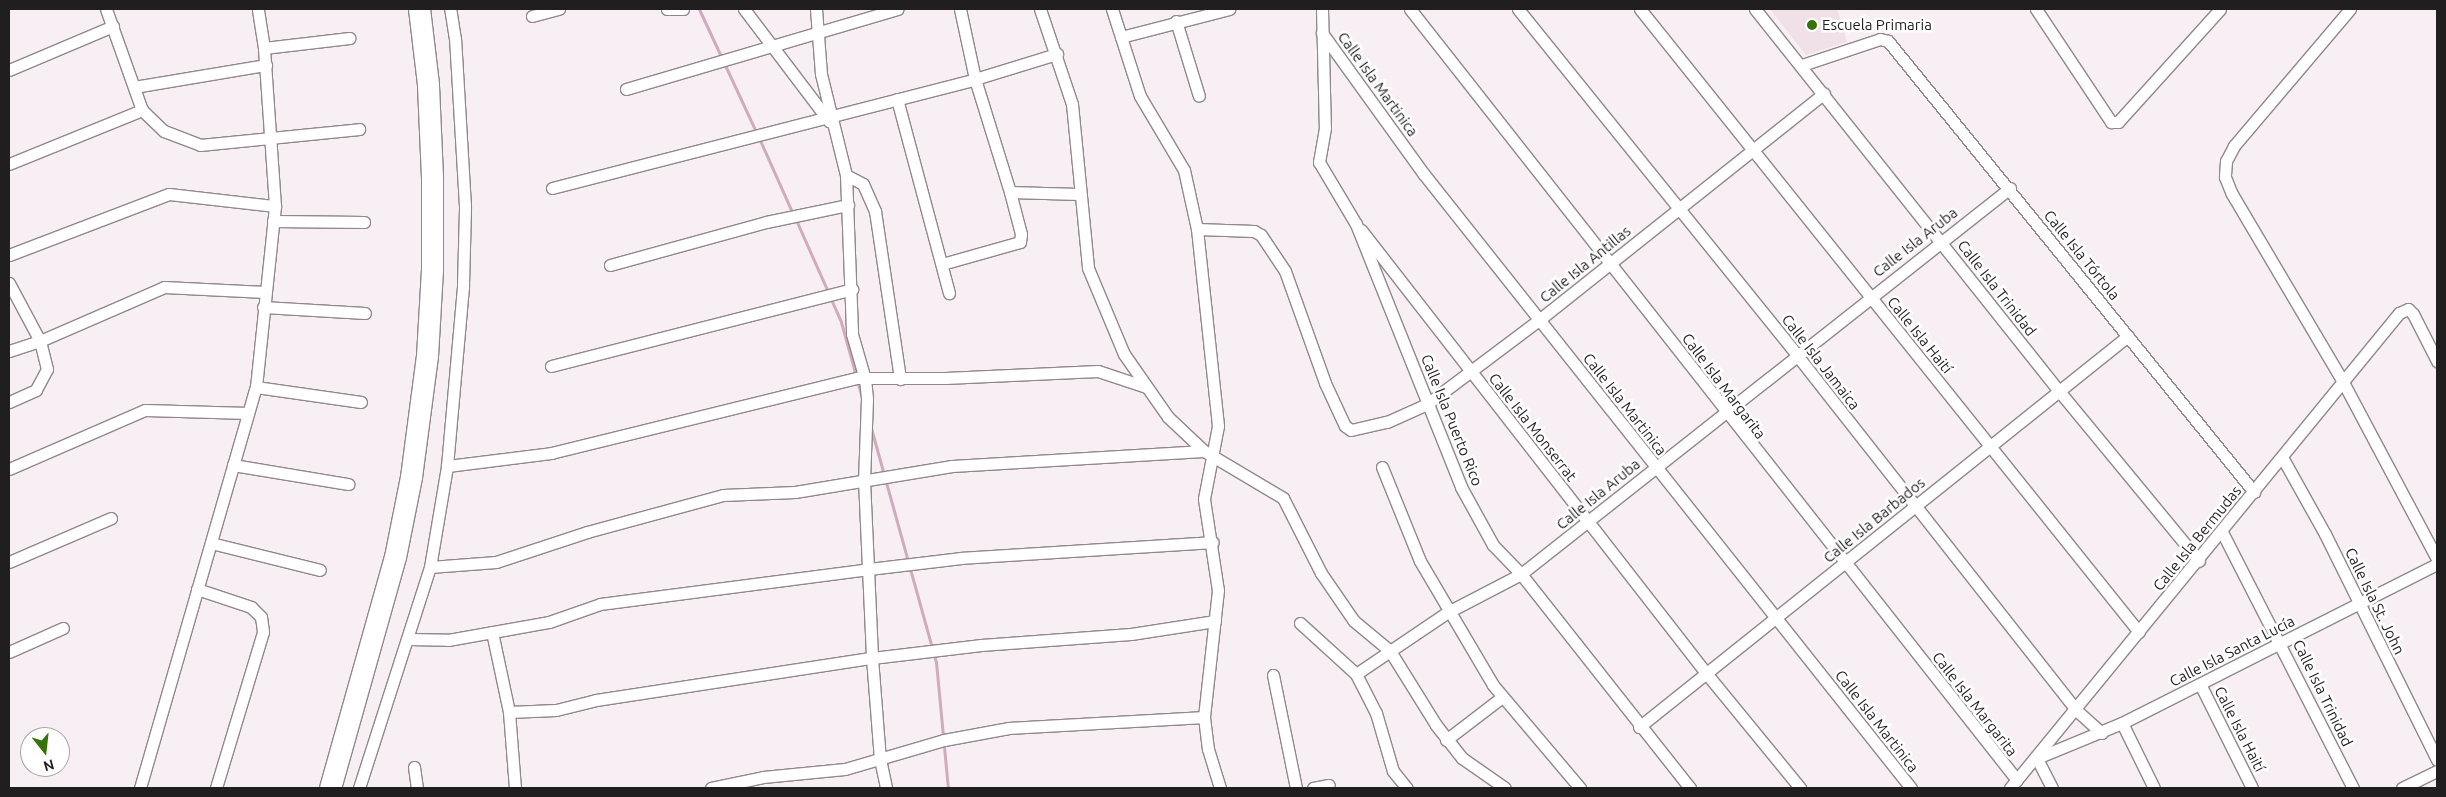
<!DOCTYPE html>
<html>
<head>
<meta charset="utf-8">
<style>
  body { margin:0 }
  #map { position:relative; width:2446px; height:797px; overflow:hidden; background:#f8eff4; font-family:Ubuntu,sans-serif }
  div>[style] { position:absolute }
  .built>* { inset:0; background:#f0e0e8 }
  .stream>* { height:3px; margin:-1.5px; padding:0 1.5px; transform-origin:1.5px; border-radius:1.5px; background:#cfabbd }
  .roads { filter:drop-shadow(1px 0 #90888c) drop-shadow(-1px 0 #90888c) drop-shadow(0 1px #90888c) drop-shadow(0 -1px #90888c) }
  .street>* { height:11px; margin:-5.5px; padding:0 5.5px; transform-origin:5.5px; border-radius:5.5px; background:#fff }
  .highway>* { height:21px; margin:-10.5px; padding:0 10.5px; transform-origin:10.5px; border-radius:10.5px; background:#fff }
  .dots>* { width:14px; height:14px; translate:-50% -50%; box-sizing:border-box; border:2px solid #fff; border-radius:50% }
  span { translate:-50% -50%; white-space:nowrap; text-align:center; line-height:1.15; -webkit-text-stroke:5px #fff; paint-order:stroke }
  .poi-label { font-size:15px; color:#211e1f }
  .left { translate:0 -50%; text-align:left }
  .street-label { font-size:15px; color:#211e1f }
  .frame { position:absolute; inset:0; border:10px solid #211e1f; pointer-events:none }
  .north { position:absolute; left:20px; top:727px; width:50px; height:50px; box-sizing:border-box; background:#fff; border:1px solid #a6a5a5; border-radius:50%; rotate:164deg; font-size:14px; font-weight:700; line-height:20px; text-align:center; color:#211e1f }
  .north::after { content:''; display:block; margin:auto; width:18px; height:22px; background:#35730a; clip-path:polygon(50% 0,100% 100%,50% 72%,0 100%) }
</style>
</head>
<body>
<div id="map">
  <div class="built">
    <i style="clip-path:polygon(1770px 9px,1837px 9px,1847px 42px,1806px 55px)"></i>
  </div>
  <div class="stream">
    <i style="left:699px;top:9px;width:136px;rotate:65.1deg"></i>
    <i style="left:759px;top:138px;width:83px;rotate:65.9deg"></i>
    <i style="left:796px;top:220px;width:79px;rotate:66deg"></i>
    <i style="left:830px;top:297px;width:27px;rotate:66deg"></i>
    <i style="left:841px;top:322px;width:75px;rotate:74.5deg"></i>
    <i style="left:871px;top:428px;width:243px;rotate:74.5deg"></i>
    <i style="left:936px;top:662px;width:127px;rotate:84.6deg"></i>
  </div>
  <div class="roads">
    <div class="street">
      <i style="left:106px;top:9px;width:107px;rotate:70.4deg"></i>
      <i style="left:142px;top:110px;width:30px;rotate:44deg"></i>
      <i style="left:164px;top:131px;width:39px;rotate:21deg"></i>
      <i style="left:200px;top:145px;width:160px;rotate:-5.7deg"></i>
      <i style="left:667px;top:9px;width:16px"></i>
      <i style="left:744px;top:9px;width:141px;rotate:52.8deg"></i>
      <i style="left:816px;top:9px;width:65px;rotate:85.6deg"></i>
      <i style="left:821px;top:74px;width:104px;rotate:76.1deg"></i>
      <i style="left:846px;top:175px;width:159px;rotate:87.8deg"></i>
      <i style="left:852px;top:334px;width:47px;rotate:73.9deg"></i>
      <i style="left:865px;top:379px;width:20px;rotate:84deg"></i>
      <i style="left:867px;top:399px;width:81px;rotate:92.1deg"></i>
      <i style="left:864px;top:480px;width:178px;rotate:87.4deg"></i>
      <i style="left:872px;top:658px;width:101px;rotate:85.5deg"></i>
      <i style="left:880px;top:759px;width:30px;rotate:78deg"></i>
      <i style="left:960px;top:9px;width:72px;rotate:77.9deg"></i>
      <i style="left:975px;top:79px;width:86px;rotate:-17deg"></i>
      <i style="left:1040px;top:9px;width:100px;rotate:71.4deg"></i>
      <i style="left:1072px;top:104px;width:165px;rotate:84.4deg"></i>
      <i style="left:1088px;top:268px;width:93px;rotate:67.3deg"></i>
      <i style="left:1124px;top:354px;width:77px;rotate:55.1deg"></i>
      <i style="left:1168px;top:417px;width:50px;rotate:43.4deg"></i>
      <i style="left:1204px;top:451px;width:92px;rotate:30.7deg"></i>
      <i style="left:1283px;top:498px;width:84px;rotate:63.1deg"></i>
      <i style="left:1321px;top:573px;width:58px;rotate:55.5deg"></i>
      <i style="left:1354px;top:621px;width:47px;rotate:39.8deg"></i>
      <i style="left:1390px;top:651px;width:87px;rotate:58.1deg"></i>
      <i style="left:1436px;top:725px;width:42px;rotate:51.8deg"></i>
      <i style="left:1462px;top:758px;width:52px;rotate:34.9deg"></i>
      <i style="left:1112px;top:9px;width:91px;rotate:72.2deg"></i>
      <i style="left:1140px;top:96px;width:86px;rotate:59.3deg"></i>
      <i style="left:1184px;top:170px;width:60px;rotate:77.6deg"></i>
      <i style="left:1197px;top:229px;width:57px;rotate:2deg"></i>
      <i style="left:1254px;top:231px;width:8px;rotate:30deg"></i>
      <i style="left:1261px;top:235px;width:43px;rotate:56.3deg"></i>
      <i style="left:1285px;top:271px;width:119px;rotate:70.3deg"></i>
      <i style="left:1325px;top:383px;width:47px;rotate:65.1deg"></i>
      <i style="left:1345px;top:426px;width:7px;rotate:34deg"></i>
      <i style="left:1351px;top:430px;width:37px;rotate:-13deg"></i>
      <i style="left:1387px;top:422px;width:44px;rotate:-24.2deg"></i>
      <i style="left:1427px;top:404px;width:140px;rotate:-36.9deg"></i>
      <i style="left:1539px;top:320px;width:364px;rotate:-38.5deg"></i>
      <i style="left:1322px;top:9px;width:119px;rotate:88.6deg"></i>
      <i style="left:1325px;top:128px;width:35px;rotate:100deg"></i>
      <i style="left:1319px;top:162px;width:72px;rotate:59.2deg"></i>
      <i style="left:1356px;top:224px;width:283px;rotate:68.2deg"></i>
      <i style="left:1461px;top:487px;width:66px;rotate:61.1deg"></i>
      <i style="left:1493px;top:545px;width:40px;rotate:46deg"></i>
      <i style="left:1521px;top:574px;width:273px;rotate:51.7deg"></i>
      <i style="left:1410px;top:9px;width:981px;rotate:51.79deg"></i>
      <i style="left:1518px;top:9px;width:443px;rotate:51.1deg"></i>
      <i style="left:1796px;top:354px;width:452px;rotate:51.8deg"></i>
      <i style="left:2075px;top:709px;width:36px;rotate:42deg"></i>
      <i style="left:1640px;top:9px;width:798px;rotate:51.31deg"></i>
      <i style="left:1755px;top:9px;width:488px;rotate:51.5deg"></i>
      <i style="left:2059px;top:391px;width:220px;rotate:50.5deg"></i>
      <i style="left:2036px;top:9px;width:136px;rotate:56.4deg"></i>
      <i style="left:2111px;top:122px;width:7px"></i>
      <i style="left:2118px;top:122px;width:152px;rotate:-47.9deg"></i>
      <i style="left:2350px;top:9px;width:180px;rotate:130.3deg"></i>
      <i style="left:2234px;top:146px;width:17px;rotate:118deg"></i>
      <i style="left:2226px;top:161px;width:16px;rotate:94deg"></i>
      <i style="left:2225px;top:177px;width:18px;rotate:68deg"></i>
      <i style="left:2232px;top:194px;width:218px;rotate:59.4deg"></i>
      <i style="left:2343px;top:382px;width:200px;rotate:62deg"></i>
      <i style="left:532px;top:16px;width:28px;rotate:-15deg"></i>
      <i style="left:1176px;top:21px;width:78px;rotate:73deg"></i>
      <i style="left:1322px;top:33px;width:173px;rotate:54.2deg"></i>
      <i style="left:1423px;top:173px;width:785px;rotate:51.57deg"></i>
      <i style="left:1121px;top:37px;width:112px;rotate:-14.5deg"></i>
      <i style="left:264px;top:48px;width:86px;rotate:-6.7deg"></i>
      <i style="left:1802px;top:65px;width:82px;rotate:-18.4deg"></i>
      <i style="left:1880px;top:39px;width:8px;rotate:14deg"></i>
      <i style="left:1888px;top:41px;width:581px;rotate:50.94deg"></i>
      <i style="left:9px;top:70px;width:113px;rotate:-22.9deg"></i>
      <i style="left:134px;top:87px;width:134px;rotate:-9.5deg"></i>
      <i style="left:626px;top:89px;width:283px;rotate:-16.4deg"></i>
      <i style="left:897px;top:99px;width:201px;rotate:75deg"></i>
      <i style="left:9px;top:164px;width:144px;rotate:-22.1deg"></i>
      <i style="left:846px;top:175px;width:19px;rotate:28deg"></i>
      <i style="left:863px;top:184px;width:30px;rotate:66deg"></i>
      <i style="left:875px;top:211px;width:170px;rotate:81.5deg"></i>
      <i style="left:552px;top:188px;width:437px;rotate:-14.4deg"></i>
      <i style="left:975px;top:79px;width:118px;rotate:72.8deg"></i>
      <i style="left:1010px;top:192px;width:43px;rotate:75.3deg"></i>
      <i style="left:1021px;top:234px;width:8px;rotate:97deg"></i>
      <i style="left:1020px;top:242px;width:81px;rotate:164.2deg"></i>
      <i style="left:1010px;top:192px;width:69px;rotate:1.7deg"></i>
      <i style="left:273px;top:221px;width:91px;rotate:0.6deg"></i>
      <i style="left:1197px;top:229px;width:198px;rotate:83.9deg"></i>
      <i style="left:1218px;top:426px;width:74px;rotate:100.9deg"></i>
      <i style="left:1204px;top:499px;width:92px;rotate:81.3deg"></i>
      <i style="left:1218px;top:590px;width:128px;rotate:96.3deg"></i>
      <i style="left:1204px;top:717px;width:32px;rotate:83deg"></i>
      <i style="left:1208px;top:749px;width:41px;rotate:72.9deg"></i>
      <i style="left:1361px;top:230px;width:561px;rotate:52.09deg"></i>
      <i style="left:1706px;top:673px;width:149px;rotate:50.7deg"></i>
      <i style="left:9px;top:255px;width:171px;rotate:-20.9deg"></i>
      <i style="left:169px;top:194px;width:107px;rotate:6.5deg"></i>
      <i style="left:610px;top:265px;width:162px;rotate:-15.4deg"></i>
      <i style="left:766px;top:222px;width:84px;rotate:-11.7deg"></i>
      <i style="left:9px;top:283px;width:66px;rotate:61.9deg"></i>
      <i style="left:40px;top:341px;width:29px;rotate:76deg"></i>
      <i style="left:47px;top:369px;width:24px;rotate:118deg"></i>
      <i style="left:36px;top:390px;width:30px;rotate:156deg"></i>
      <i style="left:263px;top:307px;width:102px;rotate:3.4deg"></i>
      <i style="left:9px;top:351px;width:33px;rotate:-18deg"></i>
      <i style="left:40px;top:341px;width:135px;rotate:-23.5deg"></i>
      <i style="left:164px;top:287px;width:101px;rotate:2.8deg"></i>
      <i style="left:551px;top:366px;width:311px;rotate:-14.3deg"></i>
      <i style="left:256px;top:387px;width:106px;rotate:8.1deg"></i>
      <i style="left:2282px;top:457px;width:88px;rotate:60.8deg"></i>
      <i style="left:2325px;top:534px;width:252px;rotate:63.6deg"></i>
      <i style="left:233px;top:465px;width:117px;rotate:9.4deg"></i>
      <i style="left:447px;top:466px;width:105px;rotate:-7.1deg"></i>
      <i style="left:551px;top:453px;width:315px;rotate:-13.8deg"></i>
      <i style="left:857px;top:378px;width:88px"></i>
      <i style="left:945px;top:378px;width:153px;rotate:-2.6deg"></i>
      <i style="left:1098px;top:371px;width:51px;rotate:18.4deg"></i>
      <i style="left:1382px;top:467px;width:101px;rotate:68deg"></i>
      <i style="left:1420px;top:561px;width:144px;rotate:59.5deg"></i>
      <i style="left:1493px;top:685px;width:135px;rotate:49.8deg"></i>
      <i style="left:9px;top:469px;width:148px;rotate:-23.5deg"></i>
      <i style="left:145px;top:410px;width:103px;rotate:1.7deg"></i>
      <i style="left:2222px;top:532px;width:288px;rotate:62.9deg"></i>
      <i style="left:211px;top:543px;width:112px;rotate:13.9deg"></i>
      <i style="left:9px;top:562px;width:111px;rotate:-23.3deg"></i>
      <i style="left:430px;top:567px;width:66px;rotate:-4.3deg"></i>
      <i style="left:496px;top:562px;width:96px;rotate:-18.2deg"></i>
      <i style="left:587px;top:532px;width:141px;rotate:-15.2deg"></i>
      <i style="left:723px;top:495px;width:72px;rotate:-2.4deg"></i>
      <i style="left:795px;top:492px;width:159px;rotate:-9.4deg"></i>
      <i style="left:952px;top:466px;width:252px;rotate:-3.4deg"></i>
      <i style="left:197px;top:589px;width:57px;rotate:18.4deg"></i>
      <i style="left:251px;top:607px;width:14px;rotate:45deg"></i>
      <i style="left:261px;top:617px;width:15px;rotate:82deg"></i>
      <i style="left:263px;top:632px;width:163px;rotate:106.8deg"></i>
      <i style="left:1300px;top:623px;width:76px;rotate:42.3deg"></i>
      <i style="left:1356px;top:674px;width:44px;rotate:62.9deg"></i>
      <i style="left:1376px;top:713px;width:60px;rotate:73.7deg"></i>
      <i style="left:1393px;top:771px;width:22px;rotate:51deg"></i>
      <i style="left:492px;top:632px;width:82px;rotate:78deg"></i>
      <i style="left:509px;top:712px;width:76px;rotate:85.5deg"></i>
      <i style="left:409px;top:639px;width:39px;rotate:1deg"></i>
      <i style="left:448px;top:640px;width:103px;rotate:-10.1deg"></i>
      <i style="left:549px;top:622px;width:54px;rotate:-19.4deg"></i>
      <i style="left:600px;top:604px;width:271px;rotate:-7.4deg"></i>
      <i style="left:869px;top:569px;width:93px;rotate:-6.8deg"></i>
      <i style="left:961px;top:558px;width:252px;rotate:-3.6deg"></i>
      <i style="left:9px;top:652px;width:59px;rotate:-24deg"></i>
      <i style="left:1356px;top:674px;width:111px;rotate:-34deg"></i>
      <i style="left:1448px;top:612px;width:82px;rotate:-27.5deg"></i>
      <i style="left:1521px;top:574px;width:623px;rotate:-38.29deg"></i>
      <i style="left:1273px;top:675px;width:115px;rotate:78.5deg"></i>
      <i style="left:2200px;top:684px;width:116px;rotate:63.4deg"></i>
      <i style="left:509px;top:712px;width:47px;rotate:-2.4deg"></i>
      <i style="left:556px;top:710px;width:41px;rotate:-14deg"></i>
      <i style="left:596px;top:700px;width:279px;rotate:-8.7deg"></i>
      <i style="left:872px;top:658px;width:110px;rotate:-6.8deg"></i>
      <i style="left:981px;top:645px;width:150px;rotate:-4.2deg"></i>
      <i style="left:1131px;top:634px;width:85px;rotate:-8.8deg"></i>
      <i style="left:2122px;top:723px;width:72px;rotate:63.8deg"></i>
      <i style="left:1639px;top:727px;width:626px;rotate:-38.65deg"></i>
      <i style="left:1446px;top:740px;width:71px;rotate:-37.5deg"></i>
      <i style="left:414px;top:767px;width:21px;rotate:82deg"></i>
      <i style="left:140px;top:788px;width:417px;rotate:-73.9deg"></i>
      <i style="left:256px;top:387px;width:182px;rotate:-84deg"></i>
      <i style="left:275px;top:206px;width:158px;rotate:-94deg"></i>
      <i style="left:264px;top:48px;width:39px;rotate:-99deg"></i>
      <i style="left:359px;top:788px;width:232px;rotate:-72.2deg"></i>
      <i style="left:430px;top:567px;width:102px;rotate:-80.4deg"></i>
      <i style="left:447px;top:466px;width:182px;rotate:-84.9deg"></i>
      <i style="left:463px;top:285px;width:79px;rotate:-88.5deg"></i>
      <i style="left:465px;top:206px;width:167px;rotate:-93.4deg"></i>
      <i style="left:455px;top:39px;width:30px;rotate:-99deg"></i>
      <i style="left:711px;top:788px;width:53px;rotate:-11.9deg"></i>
      <i style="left:763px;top:777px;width:82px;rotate:-5.6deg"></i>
      <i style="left:845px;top:769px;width:103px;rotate:-16.3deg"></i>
      <i style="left:944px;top:740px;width:66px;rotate:-10.5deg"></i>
      <i style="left:1009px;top:728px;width:195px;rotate:-3.2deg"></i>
      <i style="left:1313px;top:788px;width:16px;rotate:-11deg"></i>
      <i style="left:2010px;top:788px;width:614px;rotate:-50.68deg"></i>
      <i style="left:2399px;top:313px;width:10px;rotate:-24deg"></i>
      <i style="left:2408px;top:309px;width:7px;rotate:45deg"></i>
      <i style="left:2413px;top:314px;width:53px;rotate:62.9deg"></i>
      <i style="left:2052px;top:788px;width:34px;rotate:-117deg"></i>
      <i style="left:2037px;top:758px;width:92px;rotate:-22.4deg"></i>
      <i style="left:2122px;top:723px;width:353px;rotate:-26.8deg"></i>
      <i style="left:2402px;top:788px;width:39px;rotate:-26deg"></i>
    </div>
    <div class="highway">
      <i style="left:330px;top:788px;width:240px;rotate:-74.3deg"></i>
      <i style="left:395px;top:557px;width:82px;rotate:-78.7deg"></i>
      <i style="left:411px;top:477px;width:122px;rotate:-82.5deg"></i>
      <i style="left:427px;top:356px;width:86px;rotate:-86.7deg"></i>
      <i style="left:432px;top:270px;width:93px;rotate:-90deg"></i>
      <i style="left:432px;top:177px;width:93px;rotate:-92.5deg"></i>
      <i style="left:428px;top:84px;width:76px;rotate:-96.8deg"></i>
    </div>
  </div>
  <div class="dots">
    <i style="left:1812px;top:25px;background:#35730a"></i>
  </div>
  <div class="poi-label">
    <span class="left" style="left:1822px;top:25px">Escuela Primaria</span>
  </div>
  <div class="street-label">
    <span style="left:1378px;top:84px;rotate:54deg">Calle Isla Martinica</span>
    <span style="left:1915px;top:242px;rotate:-38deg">Calle Isla Aruba</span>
    <span style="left:2082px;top:255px;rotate:51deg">Calle Isla Tórtola</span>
    <span style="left:1585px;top:264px;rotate:-39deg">Calle Isla Antillas</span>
    <span style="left:1997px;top:288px;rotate:52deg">Calle Isla Trinidad</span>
    <span style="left:1920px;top:335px;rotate:51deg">Calle Isla Haití</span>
    <span style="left:1821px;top:362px;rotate:52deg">Calle Isla Jamaica</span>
    <span style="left:1724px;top:386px;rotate:53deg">Calle Isla Margarita</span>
    <span style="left:1625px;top:404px;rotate:52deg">Calle Isla Martinica</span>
    <span style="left:1452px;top:420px;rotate:68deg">Calle Isla Puerto Rico</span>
    <span style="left:1533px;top:427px;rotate:52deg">Calle Isla Monserrat</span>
    <span style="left:1598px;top:494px;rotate:-39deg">Calle Isla Aruba</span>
    <span style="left:1874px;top:520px;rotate:-39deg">Calle Isla Barbados</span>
    <span style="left:2197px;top:538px;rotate:-51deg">Calle Isla Bermudas</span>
    <span style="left:2375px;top:601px;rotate:64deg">Calle Isla St. John</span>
    <span style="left:2232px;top:651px;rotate:-27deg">Calle Isla Santa Lucía</span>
    <span style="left:2323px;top:693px;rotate:64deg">Calle Isla Trinidad</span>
    <span style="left:1975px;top:704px;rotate:52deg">Calle Isla Margarita</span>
    <span style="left:1877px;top:721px;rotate:52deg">Calle Isla Martinica</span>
    <span style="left:2240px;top:729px;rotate:63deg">Calle Isla Haití</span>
  </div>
  <div class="frame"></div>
  <div class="north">N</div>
</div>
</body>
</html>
